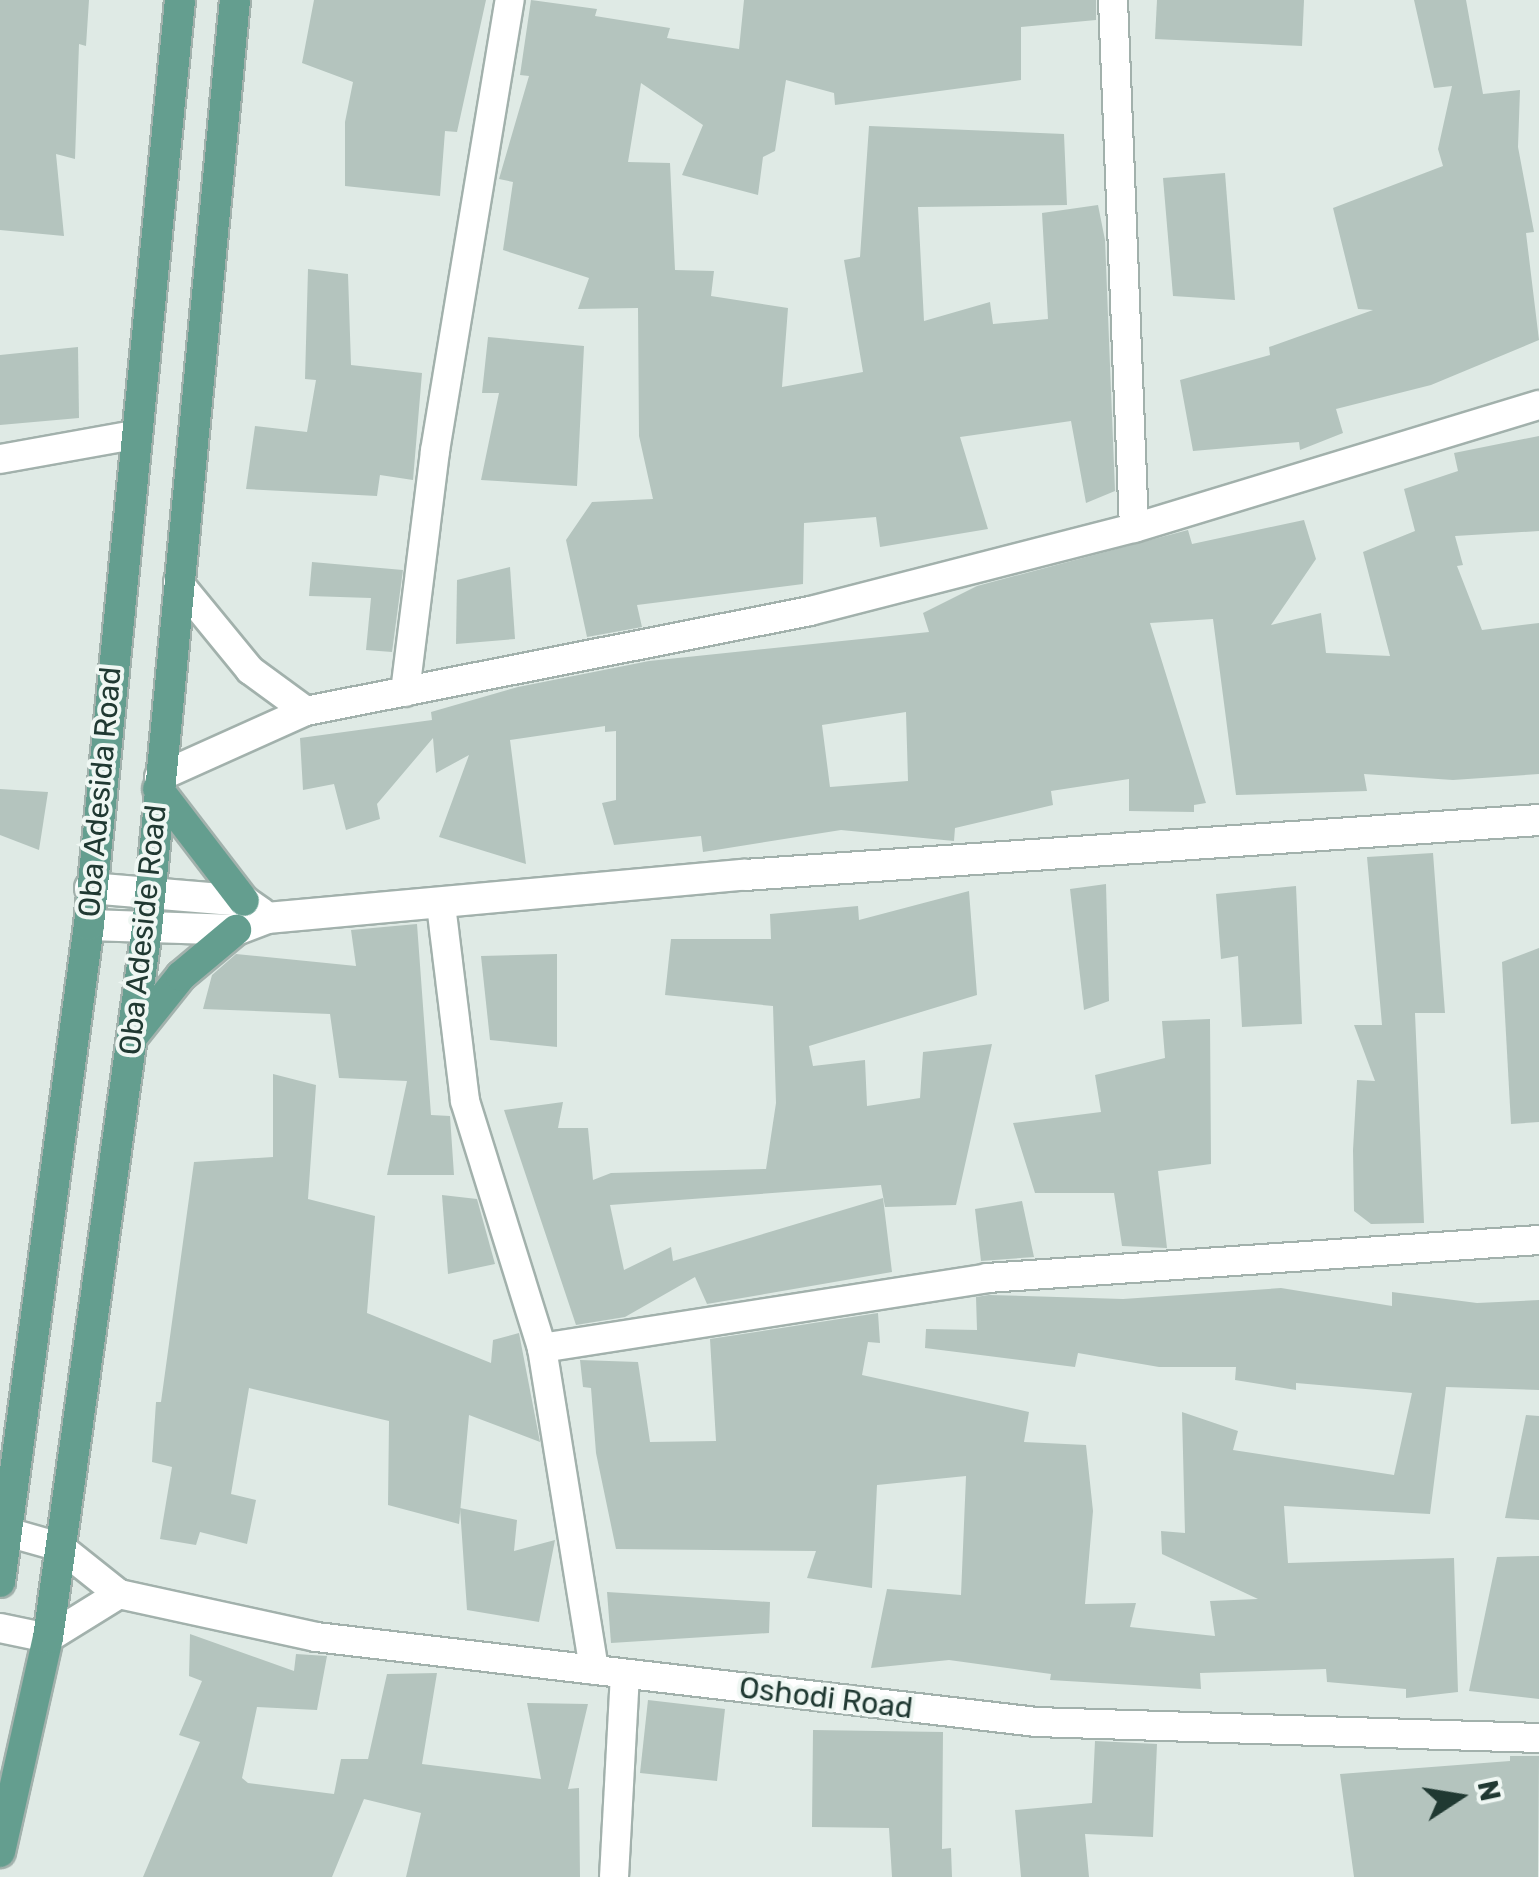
<!DOCTYPE html>
<html>
<head>
<meta charset="utf-8">
<style>
  body { margin:0 }
  #map { position:relative; width:1539px; height:1877px; overflow:hidden; background:#dfeae5; font-family:Rubik,sans-serif }
  div>[style] { position:absolute }
  .building>* { inset:0; background:#b4c4be }
  .roads { filter:drop-shadow(2px 0 #a2b1ac) drop-shadow(-2px 0 #a2b1ac) drop-shadow(0 2px #a2b1ac) drop-shadow(0 -2px #a2b1ac) }
  .minor>* { height:28px; margin:-14px; padding:0 14px; transform-origin:14px; border-radius:14px; background:#fff }
  .tertiary>* { height:30px; margin:-15px; padding:0 15px; transform-origin:15px; border-radius:15px; background:#fff }
  .primary>* { height:30px; margin:-15px; padding:0 15px; transform-origin:15px; border-radius:15px; background:#649e8f }
  span { translate:-50% -50%; white-space:nowrap; text-align:center; line-height:1.15; -webkit-text-stroke:8px #eff7f3; paint-order:stroke }
  .street-label { font-size:30px; color:#203932 }
  .north { position:absolute; left:1409px; top:1747px; width:100px; height:100px; -webkit-text-stroke:8px #eff7f3; paint-order:stroke; rotate:78deg; font-size:28px; font-weight:700; line-height:40px; text-align:center; color:#203932 }
  .north::after { content:''; display:block; margin:auto; width:35px; height:45px; background:#203932; clip-path:polygon(50% 0,100% 100%,50% 72%,0 100%) }
</style>
</head>
<body>
<div id="map">
  <div class="building">
    <i style="clip-path:polygon(0 0,89px 0,86px 46px,79px 44px,75px 159px,56px 154px,64px 236px,0 230px)"></i>
    <i style="clip-path:polygon(314px 0,486px 0,457px 132px,445px 131px,440px 196px,345px 186px,345px 122px,353px 82px,302px 63px)"></i>
    <i style="clip-path:polygon(531px 0,597px 9px,595px 16px,670px 28px,667px 38px,739px 49px,744px 0,1096px 0,1096px 20px,1021px 27px,1021px 80px,835px 105px,834px 93px,786px 80px,775px 151px,763px 157px,758px 195px,682px 175px,703px 125px,641px 83px,628px 162px,670px 163px,675px 270px,714px 271px,711px 296px,788px 308px,782px 387px,863px 372px,844px 260px,860px 257px,869px 126px,1064px 134px,1067px 205px,918px 207px,924px 321px,990px 302px,993px 324px,1048px 319px,1042px 213px,1098px 205px,1105px 240px,1115px 491px,1086px 503px,1071px 421px,960px 437px,988px 529px,880px 547px,876px 517px,804px 523px,803px 584px,637px 605px,642px 627px,587px 637px,566px 540px,592px 502px,653px 499px,639px 436px,638px 308px,578px 309px,589px 278px,503px 250px,513px 182px,499px 179px,529px 76px,520px 75px)"></i>
    <i style="clip-path:polygon(1157px 0,1304px 0,1302px 46px,1155px 39px)"></i>
    <i style="clip-path:polygon(1414px 0,1466px 0,1483px 94px,1520px 90px,1518px 147px,1534px 232px,1526px 233px,1539px 340px,1431px 385px,1336px 409px,1343px 433px,1300px 450px,1299px 442px,1193px 451px,1180px 380px,1270px 355px,1269px 347px,1373px 310px,1358px 309px,1333px 208px,1443px 166px,1438px 149px,1452px 86px,1434px 88px)"></i>
    <i style="clip-path:polygon(1225px 173px,1235px 300px,1173px 296px,1163px 178px)"></i>
    <i style="clip-path:polygon(308px 269px,348px 274px,351px 365px,422px 373px,413px 480px,380px 475px,377px 496px,246px 489px,255px 426px,307px 432px,316px 380px,305px 379px)"></i>
    <i style="clip-path:polygon(488px 337px,584px 346px,577px 486px,481px 480px,499px 393px,482px 393px)"></i>
    <i style="clip-path:polygon(78px 347px,79px 418px,0 425px,0 355px)"></i>
    <i style="clip-path:polygon(evenodd,1539px 436px,1539px 531px,1455px 536px,1463px 565px,1457px 566px,1482px 630px,1539px 623px,1539px 774px,1453px 780px,1364px 774px,1367px 791px,1236px 795px,1213px 619px,1150px 623px,1206px 803px,1194px 805px,1194px 812px,1129px 811px,1129px 779px,1051px 791px,1053px 805px,955px 828px,954px 841px,841px 830px,703px 852px,701px 836px,614px 845px,602px 803px,616px 800px,616px 731px,605px 732px,605px 726px,510px 740px,526px 864px,439px 837px,469px 755px,436px 773px,433px 738px,377px 804px,380px 819px,346px 830px,334px 784px,303px 790px,300px 738px,432px 720px,431px 712px,518px 687px,649px 661px,929px 632px,923px 613px,977px 586px,1188px 530px,1192px 544px,1304px 520px,1316px 559px,1271px 625px,1321px 613px,1326px 653px,1390px 656px,1363px 552px,1415px 531px,1404px 489px,1458px 471px,1454px 453px,1539px 436px,906px 712px,908px 781px,830px 787px,822px 725px,906px 712px)"></i>
    <i style="clip-path:polygon(312px 562px,403px 570px,392px 652px,366px 650px,371px 598px,309px 596px)"></i>
    <i style="clip-path:polygon(510px 567px,515px 639px,456px 644px,457px 580px)"></i>
    <i style="clip-path:polygon(0 789px,48px 792px,39px 850px,0 835px)"></i>
    <i style="clip-path:polygon(1433px 853px,1445px 1013px,1415px 1013px,1424px 1223px,1371px 1224px,1354px 1211px,1353px 1150px,1357px 1080px,1375px 1081px,1354px 1025px,1382px 1025px,1367px 857px)"></i>
    <i style="clip-path:polygon(1106px 884px,1109px 1001px,1084px 1010px,1070px 889px)"></i>
    <i style="clip-path:polygon(1296px 886px,1302px 1024px,1242px 1027px,1238px 956px,1221px 959px,1216px 894px)"></i>
    <i style="clip-path:polygon(969px 891px,977px 995px,809px 1046px,813px 1066px,865px 1060px,867px 1106px,920px 1098px,923px 1052px,992px 1044px,956px 1205px,885px 1207px,881px 1185px,610px 1205px,624px 1270px,671px 1247px,673px 1261px,883px 1198px,892px 1272px,707px 1304px,695px 1277px,625px 1317px,576px 1325px,504px 1110px,563px 1102px,558px 1128px,588px 1128px,593px 1180px,611px 1173px,766px 1169px,776px 1103px,773px 1006px,665px 995px,671px 939px,771px 939px,770px 914px,858px 906px,859px 920px)"></i>
    <i style="clip-path:polygon(417px 924px,431px 1115px,450px 1116px,454px 1175px,387px 1175px,407px 1081px,339px 1078px,330px 1014px,203px 1009px,212px 975px,236px 954px,356px 966px,351px 930px)"></i>
    <i style="clip-path:polygon(1539px 948px,1539px 1122px,1511px 1124px,1502px 962px)"></i>
    <i style="clip-path:polygon(557px 954px,557px 1047px,490px 1040px,481px 956px)"></i>
    <i style="clip-path:polygon(1210px 1019px,1211px 1164px,1158px 1171px,1167px 1248px,1122px 1246px,1114px 1193px,1035px 1193px,1013px 1123px,1101px 1112px,1095px 1075px,1165px 1058px,1162px 1021px)"></i>
    <i style="clip-path:polygon(273px 1074px,316px 1085px,308px 1199px,375px 1216px,367px 1313px,491px 1363px,493px 1340px,519px 1333px,540px 1442px,469px 1415px,459px 1524px,388px 1505px,389px 1421px,249px 1388px,231px 1494px,256px 1500px,247px 1544px,200px 1532px,196px 1545px,160px 1539px,172px 1467px,152px 1462px,156px 1402px,161px 1402px,194px 1162px,273px 1157px)"></i>
    <i style="clip-path:polygon(442px 1195px,477px 1199px,495px 1264px,448px 1274px)"></i>
    <i style="clip-path:polygon(1022px 1201px,1034px 1257px,981px 1261px,975px 1209px)"></i>
    <i style="clip-path:polygon(1281px 1288px,1392px 1306px,1392px 1292px,1477px 1303px,1539px 1300px,1539px 1390px,1446px 1387px,1430px 1514px,1284px 1506px,1288px 1563px,1454px 1558px,1458px 1692px,1406px 1698px,1406px 1689px,1327px 1682px,1326px 1669px,1200px 1673px,1201px 1689px,1050px 1680px,1051px 1674px,949px 1660px,871px 1668px,887px 1589px,961px 1595px,966px 1476px,877px 1485px,872px 1588px,807px 1578px,816px 1551px,616px 1549px,596px 1453px,591px 1388px,583px 1387px,580px 1360px,638px 1362px,650px 1442px,716px 1441px,710px 1339px,878px 1313px,880px 1343px,868px 1342px,862px 1375px,1029px 1412px,1024px 1442px,1086px 1445px,1093px 1511px,1085px 1604px,1136px 1603px,1130px 1627px,1215px 1636px,1210px 1601px,1258px 1599px,1162px 1554px,1161px 1531px,1185px 1533px,1182px 1412px,1238px 1431px,1233px 1450px,1394px 1475px,1412px 1393px,1296px 1383px,1296px 1390px,1235px 1380px,1236px 1367px,1159px 1367px,1078px 1353px,1075px 1367px,925px 1348px,926px 1329px,977px 1330px,976px 1297px,989px 1295px,1123px 1299px)"></i>
    <i style="clip-path:polygon(1526px 1415px,1539px 1416px,1539px 1520px,1505px 1518px)"></i>
    <i style="clip-path:polygon(460px 1508px,517px 1520px,514px 1551px,555px 1540px,539px 1622px,467px 1610px)"></i>
    <i style="clip-path:polygon(1539px 1556px,1539px 1699px,1469px 1691px,1497px 1557px)"></i>
    <i style="clip-path:polygon(607px 1592px,770px 1602px,769px 1633px,611px 1643px)"></i>
    <i style="clip-path:polygon(190px 1634px,294px 1671px,296px 1654px,327px 1656px,317px 1710px,257px 1707px,242px 1778px,248px 1783px,334px 1794px,341px 1759px,368px 1759px,387px 1674px,437px 1673px,422px 1764px,541px 1779px,527px 1703px,588px 1704px,568px 1789px,579px 1788px,580px 1877px,406px 1877px,421px 1813px,364px 1799px,332px 1877px,143px 1877px,200px 1742px,179px 1735px,202px 1681px,189px 1676px)"></i>
    <i style="clip-path:polygon(648px 1700px,725px 1709px,717px 1781px,640px 1773px)"></i>
    <i style="clip-path:polygon(813px 1730px,943px 1732px,942px 1849px,951px 1848px,952px 1877px,892px 1877px,889px 1828px,812px 1827px)"></i>
    <i style="clip-path:polygon(1095px 1741px,1157px 1744px,1153px 1837px,1085px 1834px,1089px 1877px,1021px 1877px,1015px 1810px,1092px 1803px)"></i>
    <i style="clip-path:polygon(1510px 1756px,1539px 1756px,1538px 1877px,1354px 1877px,1340px 1774px,1510px 1761px)"></i>
  </div>
  <div class="roads">
    <div class="minor">
      <i style="left:1113px;top:0;width:528px;rotate:87.72deg"></i>
      <i style="left:0;top:459px;width:136px;rotate:-10.2deg"></i>
      <i style="left:178px;top:582px;width:114px;rotate:50.7deg"></i>
      <i style="left:250px;top:670px;width:69px;rotate:36.2deg"></i>
      <i style="left:405px;top:692px;width:243px;rotate:-82.9deg"></i>
      <i style="left:435px;top:451px;width:457px;rotate:-80.6deg"></i>
      <i style="left:159px;top:777px;width:161px;rotate:-24.2deg"></i>
      <i style="left:306px;top:711px;width:514px;rotate:-11.22deg"></i>
      <i style="left:810px;top:611px;width:334px;rotate:-14.4deg"></i>
      <i style="left:1134px;top:528px;width:423px;rotate:-16.9deg"></i>
      <i style="left:441px;top:905px;width:197px;rotate:83deg"></i>
      <i style="left:465px;top:1101px;width:259px;rotate:72.7deg"></i>
      <i style="left:542px;top:1348px;width:326px;rotate:80.8deg"></i>
      <i style="left:542px;top:1348px;width:450px;rotate:-8.9deg"></i>
      <i style="left:987px;top:1278px;width:553px;rotate:-3.94deg"></i>
      <i style="left:0;top:1530px;width:62px;rotate:15.8deg"></i>
      <i style="left:60px;top:1547px;width:75px;rotate:38.5deg"></i>
      <i style="left:119px;top:1594px;width:202px;rotate:12.3deg"></i>
      <i style="left:316px;top:1637px;width:725px;rotate:6.73deg"></i>
      <i style="left:1036px;top:1722px;width:503px;rotate:1.82deg"></i>
      <i style="left:0;top:1628px;width:49px;rotate:11.8deg"></i>
      <i style="left:48px;top:1638px;width:84px;rotate:-31.8deg"></i>
      <i style="left:614px;top:1877px;width:202px;rotate:-86.9deg"></i>
    </div>
    <div class="tertiary">
      <i style="left:90px;top:888px;width:155px;rotate:4.8deg"></i>
      <i style="left:244px;top:901px;width:21px;rotate:35deg"></i>
      <i style="left:89px;top:925px;width:147px;rotate:1.9deg"></i>
      <i style="left:236px;top:930px;width:33px;rotate:-21deg"></i>
      <i style="left:267px;top:918px;width:479px;rotate:-5.2deg"></i>
      <i style="left:744px;top:875px;width:797px;rotate:-3.96deg"></i>
    </div>
    <div class="primary">
      <i style="left:158px;top:789px;width:141px;rotate:52.5deg"></i>
      <i style="left:133px;top:1036px;width:77px;rotate:-51.3deg"></i>
      <i style="left:181px;top:976px;width:72px;rotate:-39.9deg"></i>
      <i style="left:0;top:1582px;width:663px;rotate:-82.29deg"></i>
      <i style="left:89px;top:925px;width:929px;rotate:-84.38deg"></i>
      <i style="left:0;top:1852px;width:219px;rotate:-77.4deg"></i>
      <i style="left:48px;top:1638px;width:716px;rotate:-82.05deg"></i>
      <i style="left:147px;top:929px;width:933px;rotate:-84.59deg"></i>
    </div>
  </div>
  <div class="street-label">
    <span style="left:100px;top:792px;rotate:-85deg">Oba Adesida Road</span>
    <span style="left:143px;top:930px;rotate:-84deg">Oba Adeside Road</span>
    <span style="left:826px;top:1698px;rotate:7deg">Oshodi Road</span>
  </div>
  <div class="north">N</div>
</div>
</body>
</html>
